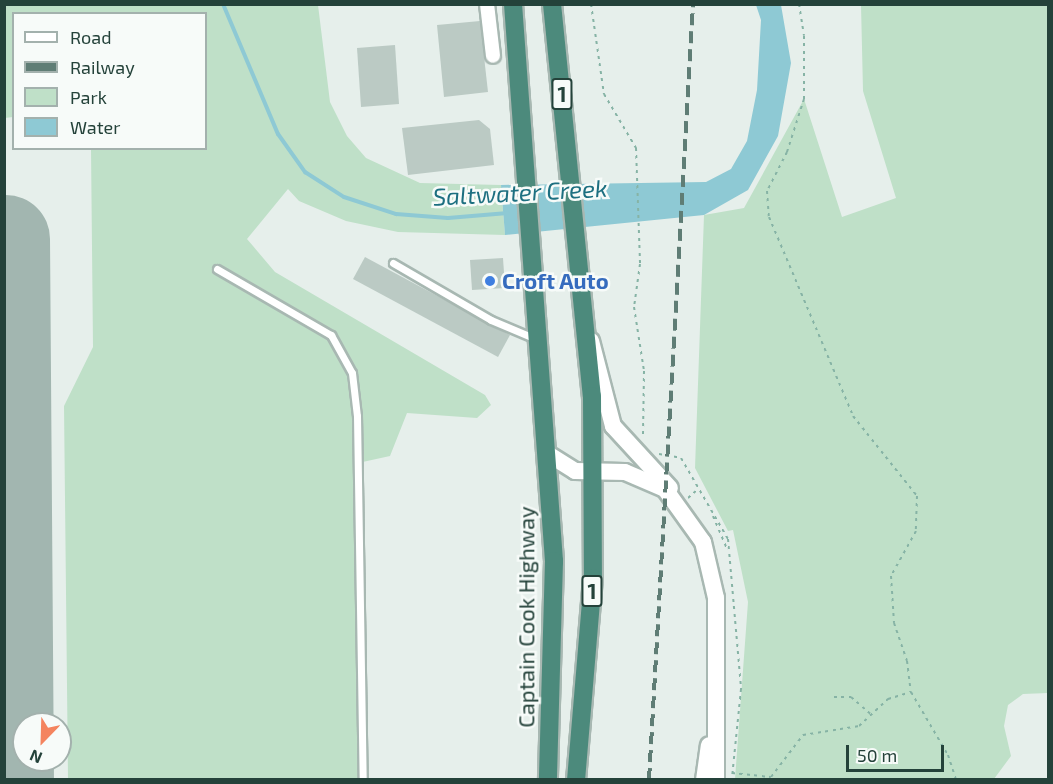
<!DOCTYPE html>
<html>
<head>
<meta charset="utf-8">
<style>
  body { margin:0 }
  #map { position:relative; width:1053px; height:784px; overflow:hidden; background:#e6efeb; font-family:"Exo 2",sans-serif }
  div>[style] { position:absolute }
  .green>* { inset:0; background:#bfe0c8 }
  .water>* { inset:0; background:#8ec9d4 }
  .stream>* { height:4px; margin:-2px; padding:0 2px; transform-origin:2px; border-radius:2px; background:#8ec9d4 }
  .runway>* { height:88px; margin:-44px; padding:0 44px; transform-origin:44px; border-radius:44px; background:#a2b6b0 }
  .building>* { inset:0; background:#bbcac4 }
  .path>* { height:2px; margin-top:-1px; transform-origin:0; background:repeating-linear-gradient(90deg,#86b3a5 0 3px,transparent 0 7.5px) }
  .roads { filter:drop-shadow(2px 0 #a8b8b2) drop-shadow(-2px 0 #a8b8b2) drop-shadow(0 2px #a8b8b2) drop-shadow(0 -2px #a8b8b2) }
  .service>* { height:7px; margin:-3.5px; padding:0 3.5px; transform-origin:3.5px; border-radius:3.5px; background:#fff }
  .minor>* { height:14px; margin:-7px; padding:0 7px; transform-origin:7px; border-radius:7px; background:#fff }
  .tertiary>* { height:16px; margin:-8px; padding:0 8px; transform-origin:8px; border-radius:8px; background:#fff }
  .trunk>* { height:18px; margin:-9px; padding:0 9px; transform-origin:9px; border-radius:9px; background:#4c8a7c }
  .rail>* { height:4px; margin-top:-2px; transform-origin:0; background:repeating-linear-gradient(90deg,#5f7d75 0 12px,transparent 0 18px) }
  .dots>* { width:16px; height:16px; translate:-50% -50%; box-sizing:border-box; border:3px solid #f7fbf9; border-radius:50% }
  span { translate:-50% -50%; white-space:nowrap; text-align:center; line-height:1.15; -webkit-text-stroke:5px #f7fbf9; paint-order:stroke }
  .shield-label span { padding:2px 4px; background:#f7fbf9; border:2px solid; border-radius:4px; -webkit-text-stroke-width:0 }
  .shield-label { font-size:21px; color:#24423a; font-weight:700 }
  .shop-label { font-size:22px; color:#366cbe; font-weight:700 }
  .left { translate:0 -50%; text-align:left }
  .street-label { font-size:22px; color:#24423a }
  .water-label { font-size:24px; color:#1c6f80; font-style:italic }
  .frame { position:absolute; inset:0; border:6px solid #24423a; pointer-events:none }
  .legend { position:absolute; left:12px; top:12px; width:195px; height:138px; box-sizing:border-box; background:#f7fbf9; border:2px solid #a3b1ad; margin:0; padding:8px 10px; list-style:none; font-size:18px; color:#24423a }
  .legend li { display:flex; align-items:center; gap:12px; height:30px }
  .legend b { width:30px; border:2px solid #a3b1ad }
  .north { position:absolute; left:12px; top:712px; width:60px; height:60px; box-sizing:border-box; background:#f7fbf9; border:2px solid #a3b1ad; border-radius:50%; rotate:203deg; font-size:16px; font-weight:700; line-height:24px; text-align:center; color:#24423a }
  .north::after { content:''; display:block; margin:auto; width:21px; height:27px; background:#f4845f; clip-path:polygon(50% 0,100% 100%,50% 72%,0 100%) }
  .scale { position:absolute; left:846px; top:745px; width:98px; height:27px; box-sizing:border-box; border:3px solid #24423a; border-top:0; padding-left:8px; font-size:18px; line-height:21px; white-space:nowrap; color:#24423a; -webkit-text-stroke:4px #f7fbf9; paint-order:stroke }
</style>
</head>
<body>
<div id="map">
  <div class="green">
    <i style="clip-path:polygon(4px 5px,318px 5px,330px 102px,347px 136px,366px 158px,420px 183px,501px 185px,505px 235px,398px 232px,346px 221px,299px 201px,288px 189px,247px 239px,275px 272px,485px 395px,491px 405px,477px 418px,407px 413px,390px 456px,358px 463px,363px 779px,68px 779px,64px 406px,93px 347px,91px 149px,206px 148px,206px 14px,14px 14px,13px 117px,5px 118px)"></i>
    <i style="clip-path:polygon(861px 5px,1048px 5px,1048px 693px,1023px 694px,1008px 705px,1004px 726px,1011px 756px,994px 779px,735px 779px,748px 602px,733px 530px,728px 531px,695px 468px,704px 215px,744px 208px,804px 99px,842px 217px,896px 198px,863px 91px)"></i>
  </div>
  <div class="water">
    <i style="clip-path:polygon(756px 5px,781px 5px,791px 63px,778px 136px,748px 190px,704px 215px,505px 235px,501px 185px,706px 182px,731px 169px,747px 141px,757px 90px,761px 20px)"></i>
  </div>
  <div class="stream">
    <i style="left:223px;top:4px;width:141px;rotate:67.1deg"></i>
    <i style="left:278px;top:134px;width:47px;rotate:54.6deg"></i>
    <i style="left:305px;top:172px;width:46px;rotate:32.7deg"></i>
    <i style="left:344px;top:197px;width:55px;rotate:18.1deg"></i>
    <i style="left:396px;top:214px;width:52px;rotate:4.4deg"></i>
    <i style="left:448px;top:218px;width:60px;rotate:-4.8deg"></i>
  </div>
  <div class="runway">
    <i style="left:6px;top:239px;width:541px;rotate:89.58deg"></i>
  </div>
  <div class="building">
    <i style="clip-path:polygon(480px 21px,488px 92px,444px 97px,437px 25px)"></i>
    <i style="clip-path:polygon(395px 45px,399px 104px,361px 107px,357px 48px)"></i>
    <i style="clip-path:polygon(479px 120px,490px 129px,494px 165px,408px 175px,402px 128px)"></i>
    <i style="clip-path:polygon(365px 257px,510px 335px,498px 357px,353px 279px)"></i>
    <i style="clip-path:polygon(503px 258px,505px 288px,472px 290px,470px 260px)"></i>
  </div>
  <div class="path">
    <i style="left:591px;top:4px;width:91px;rotate:81.8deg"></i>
    <i style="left:604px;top:94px;width:63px;rotate:59.3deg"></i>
    <i style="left:636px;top:148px;width:116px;rotate:88deg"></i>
    <i style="left:640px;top:264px;width:43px;rotate:97.9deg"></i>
    <i style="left:634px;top:307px;width:65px;rotate:81.1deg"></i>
    <i style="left:644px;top:371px;width:65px;rotate:90.9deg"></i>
    <i style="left:799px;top:4px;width:32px;rotate:81deg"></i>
    <i style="left:804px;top:36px;width:63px;rotate:90deg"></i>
    <i style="left:804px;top:99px;width:56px;rotate:107.8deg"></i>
    <i style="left:787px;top:152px;width:44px;rotate:117.1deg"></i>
    <i style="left:767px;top:191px;width:26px;rotate:86deg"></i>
    <i style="left:769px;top:217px;width:216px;rotate:67.1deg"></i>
    <i style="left:853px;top:416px;width:102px;rotate:51.3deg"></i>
    <i style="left:917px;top:496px;width:35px;rotate:92deg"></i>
    <i style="left:916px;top:531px;width:51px;rotate:119.1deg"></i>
    <i style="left:891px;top:576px;width:47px;rotate:86.3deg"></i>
    <i style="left:894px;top:623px;width:40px;rotate:71.1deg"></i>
    <i style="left:907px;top:661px;width:31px;rotate:83deg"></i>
    <i style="left:911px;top:692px;width:73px;rotate:59.6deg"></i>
    <i style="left:948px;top:755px;width:26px;rotate:72deg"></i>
    <i style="left:659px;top:454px;width:22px;rotate:10deg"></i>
    <i style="left:681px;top:458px;width:94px;rotate:59.9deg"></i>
    <i style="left:728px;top:539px;width:151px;rotate:85deg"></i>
    <i style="left:741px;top:689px;width:89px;rotate:95.8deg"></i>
    <i style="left:688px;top:498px;width:12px;rotate:-42deg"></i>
    <i style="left:713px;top:516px;width:36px;rotate:67deg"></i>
    <i style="left:834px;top:697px;width:17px"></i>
    <i style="left:851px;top:697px;width:29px;rotate:41deg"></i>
    <i style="left:732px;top:773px;width:39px;rotate:6deg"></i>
    <i style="left:771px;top:777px;width:53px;rotate:-52.7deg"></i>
    <i style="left:803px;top:735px;width:57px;rotate:-9.1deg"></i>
    <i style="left:859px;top:726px;width:40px;rotate:-43deg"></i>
    <i style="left:888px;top:699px;width:24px;rotate:-17deg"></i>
  </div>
  <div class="roads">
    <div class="service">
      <i style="left:393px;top:263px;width:113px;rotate:30.2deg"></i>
      <i style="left:491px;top:320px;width:49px;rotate:22.9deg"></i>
      <i style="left:217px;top:269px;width:132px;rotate:30.1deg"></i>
      <i style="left:331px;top:335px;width:43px;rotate:61.1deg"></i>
      <i style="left:352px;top:373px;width:43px;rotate:83.4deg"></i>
      <i style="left:357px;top:416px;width:364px;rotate:89.1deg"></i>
    </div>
    <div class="minor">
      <i style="left:487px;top:4px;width:52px;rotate:83.4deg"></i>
    </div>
    <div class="tertiary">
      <i style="left:591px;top:341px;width:88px;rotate:75.5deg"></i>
      <i style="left:613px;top:426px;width:84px;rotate:47.4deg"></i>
      <i style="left:548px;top:454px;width:32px;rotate:32deg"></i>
      <i style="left:575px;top:471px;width:50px;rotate:1.1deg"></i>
      <i style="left:625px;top:472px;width:43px;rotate:23deg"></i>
      <i style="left:665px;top:489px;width:65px;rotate:54.4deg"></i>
      <i style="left:703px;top:542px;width:57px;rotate:76.9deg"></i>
      <i style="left:716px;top:598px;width:182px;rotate:90deg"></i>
      <i style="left:704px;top:780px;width:35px;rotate:-82deg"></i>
    </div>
    <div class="trunk">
      <i style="left:513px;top:4px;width:559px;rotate:85.79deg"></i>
      <i style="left:554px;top:561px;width:219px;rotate:91.6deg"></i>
      <i style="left:552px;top:4px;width:394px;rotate:84.2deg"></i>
      <i style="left:592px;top:396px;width:182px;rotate:89.7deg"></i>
      <i style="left:593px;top:578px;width:203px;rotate:94.8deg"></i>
    </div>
  </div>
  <div class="rail">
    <i style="left:649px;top:780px;width:777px;rotate:-86.75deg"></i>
  </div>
  <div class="dots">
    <i style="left:490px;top:281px;background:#3f7fe0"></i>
  </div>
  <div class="shield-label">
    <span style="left:562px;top:94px">1</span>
    <span style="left:592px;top:591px">1</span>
  </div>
  <div class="shop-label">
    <span class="left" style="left:502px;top:281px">Croft Auto</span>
  </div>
  <div class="street-label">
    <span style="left:526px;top:617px;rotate:-90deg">Captain Cook Highway</span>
  </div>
  <div class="water-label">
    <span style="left:520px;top:192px;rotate:-3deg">Saltwater Creek</span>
  </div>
  <div class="frame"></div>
  <ul class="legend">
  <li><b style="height:8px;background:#fff"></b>Road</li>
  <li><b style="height:8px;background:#5f7d75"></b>Railway</li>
  <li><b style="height:16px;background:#bfe0c8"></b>Park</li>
  <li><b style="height:16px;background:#8ec9d4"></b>Water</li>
  </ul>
  <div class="north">N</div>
  <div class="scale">50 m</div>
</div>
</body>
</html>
